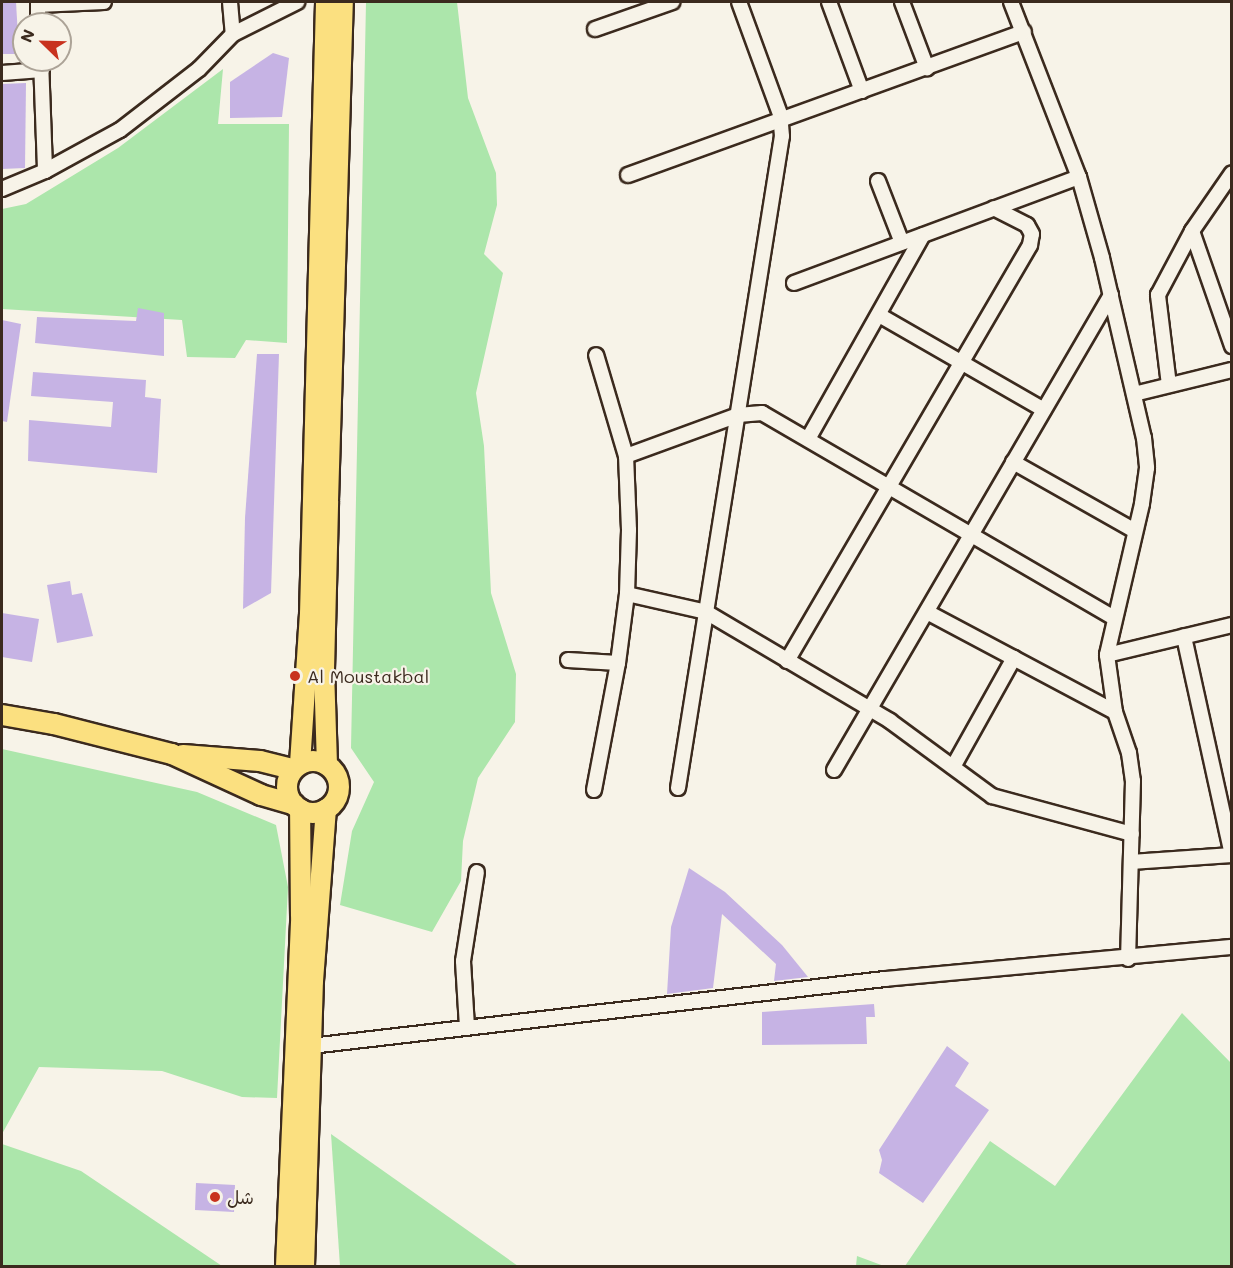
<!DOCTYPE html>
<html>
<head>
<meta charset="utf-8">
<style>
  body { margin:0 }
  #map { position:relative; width:1233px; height:1268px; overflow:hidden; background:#f7f3e8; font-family:Mali,"Playpen Sans Arabic",sans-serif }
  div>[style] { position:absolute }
  .green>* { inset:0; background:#ace6ab }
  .building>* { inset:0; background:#c6b3e4 }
  .roads { filter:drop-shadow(2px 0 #3b2a1e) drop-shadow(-2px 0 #3b2a1e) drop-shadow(0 2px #3b2a1e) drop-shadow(0 -2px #3b2a1e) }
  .minor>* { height:14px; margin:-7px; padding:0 7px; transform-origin:7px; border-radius:7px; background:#f7f3e8 }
  .highway>* { height:20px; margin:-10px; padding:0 10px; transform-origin:10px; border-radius:10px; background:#fbe080 }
  .highway>.ring { margin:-10px; padding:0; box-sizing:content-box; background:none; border:20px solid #fbe080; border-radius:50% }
  .dots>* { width:16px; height:16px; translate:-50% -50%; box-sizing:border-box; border:3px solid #f7f3e8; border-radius:50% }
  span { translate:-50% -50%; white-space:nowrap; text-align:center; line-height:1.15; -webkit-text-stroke:4.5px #f7f3e8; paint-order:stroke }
  .poi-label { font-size:18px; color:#3b2a1e }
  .left { translate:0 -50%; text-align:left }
  .frame { position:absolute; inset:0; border:3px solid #3b2a1e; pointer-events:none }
  .north { position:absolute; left:12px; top:12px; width:60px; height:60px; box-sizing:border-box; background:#f7f3e8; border:2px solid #aca397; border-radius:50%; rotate:293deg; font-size:16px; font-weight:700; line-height:24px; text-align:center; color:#3b2a1e }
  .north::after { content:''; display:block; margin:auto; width:21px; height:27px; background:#c8321e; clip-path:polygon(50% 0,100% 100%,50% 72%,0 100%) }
</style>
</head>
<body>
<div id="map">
  <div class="green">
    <i style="clip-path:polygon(366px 2px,457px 2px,468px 98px,496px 173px,497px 205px,484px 254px,503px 273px,476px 393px,484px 446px,491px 593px,516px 674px,515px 722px,478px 778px,463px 841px,461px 881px,432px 932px,340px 905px,352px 831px,374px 782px,351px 748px)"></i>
    <i style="clip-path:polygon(223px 69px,218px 124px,289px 124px,287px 343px,246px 340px,235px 358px,187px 357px,182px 320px,2px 309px,2px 209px,26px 204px,118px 148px)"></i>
    <i style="clip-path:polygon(2px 749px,197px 792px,276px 825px,288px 887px,277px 1098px,242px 1097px,162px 1071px,39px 1067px,2px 1134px)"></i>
    <i style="clip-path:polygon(1182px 1013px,1231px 1063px,1231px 1266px,905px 1266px,990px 1141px,1055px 1186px)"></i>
    <i style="clip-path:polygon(331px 1134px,518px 1266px,340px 1266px)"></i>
    <i style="clip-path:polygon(2px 1144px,81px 1171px,222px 1266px,2px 1266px)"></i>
    <i style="clip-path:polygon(857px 1256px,884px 1266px,856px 1266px)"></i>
  </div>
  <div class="building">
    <i style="clip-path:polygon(2px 2px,16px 2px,19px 54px,2px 54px)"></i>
    <i style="clip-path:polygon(273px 53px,289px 58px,282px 117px,230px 118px,230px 82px)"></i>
    <i style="clip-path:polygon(26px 83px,25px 168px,2px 169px,2px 84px)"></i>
    <i style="clip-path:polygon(138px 308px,164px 313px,164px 356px,35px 343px,37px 317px,136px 321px)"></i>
    <i style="clip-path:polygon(2px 320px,21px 324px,7px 422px,2px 421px)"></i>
    <i style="clip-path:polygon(257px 354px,279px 354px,271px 593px,243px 609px,245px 518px)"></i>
    <i style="clip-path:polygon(33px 372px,146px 380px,145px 397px,161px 399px,157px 473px,28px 461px,29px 420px,111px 427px,113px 402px,31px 396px)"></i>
    <i style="clip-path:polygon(70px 581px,72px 595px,82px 593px,93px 636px,57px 643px,47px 585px)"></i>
    <i style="clip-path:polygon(2px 613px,39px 619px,32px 662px,2px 657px)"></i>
    <i style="clip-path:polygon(689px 868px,725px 892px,782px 945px,808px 977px,774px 981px,776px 964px,722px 914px,713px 988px,667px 994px,671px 927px)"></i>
    <i style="clip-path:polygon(874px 1004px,875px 1017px,866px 1017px,867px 1044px,762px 1045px,762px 1012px)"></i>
    <i style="clip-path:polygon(947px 1046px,969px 1063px,955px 1086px,989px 1110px,923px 1203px,879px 1173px,882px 1160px,879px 1150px)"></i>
    <i style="clip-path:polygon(196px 1183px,235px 1185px,234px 1212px,195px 1210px)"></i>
  </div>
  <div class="roads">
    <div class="minor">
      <i style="left:38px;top:2px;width:22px;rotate:90deg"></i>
      <i style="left:230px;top:2px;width:32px;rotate:85deg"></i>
      <i style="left:829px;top:2px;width:95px;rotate:69.7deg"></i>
      <i style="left:902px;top:2px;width:71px;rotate:69.3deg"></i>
      <i style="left:1011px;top:2px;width:188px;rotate:68.8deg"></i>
      <i style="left:1079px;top:177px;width:84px;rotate:74.1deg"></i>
      <i style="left:1102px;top:258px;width:185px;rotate:76.9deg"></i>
      <i style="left:1144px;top:438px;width:30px;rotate:84deg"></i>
      <i style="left:1147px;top:468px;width:36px;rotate:98deg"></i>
      <i style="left:1142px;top:504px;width:155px;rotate:103.1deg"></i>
      <i style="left:1107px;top:655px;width:58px;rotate:82deg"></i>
      <i style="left:1115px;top:712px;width:43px;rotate:71.1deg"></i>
      <i style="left:1129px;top:753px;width:28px;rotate:82deg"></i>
      <i style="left:1133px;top:781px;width:178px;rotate:91.6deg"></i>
      <i style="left:38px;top:5px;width:66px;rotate:-2.6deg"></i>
      <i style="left:595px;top:29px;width:82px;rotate:-19.3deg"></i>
      <i style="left:41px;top:60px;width:111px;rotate:87.9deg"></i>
      <i style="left:2px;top:73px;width:40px;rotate:-4.3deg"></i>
      <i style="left:628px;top:175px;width:421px;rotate:-19.9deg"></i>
      <i style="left:878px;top:181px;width:66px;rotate:68.8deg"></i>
      <i style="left:2px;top:189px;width:47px;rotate:-22.7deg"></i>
      <i style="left:45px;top:171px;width:85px;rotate:-28.7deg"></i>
      <i style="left:120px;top:130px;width:100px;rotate:-37.7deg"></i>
      <i style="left:199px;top:69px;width:49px;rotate:-45.8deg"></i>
      <i style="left:233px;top:34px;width:72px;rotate:-26.6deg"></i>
      <i style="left:1192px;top:231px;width:122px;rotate:70.8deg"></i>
      <i style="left:794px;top:283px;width:304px;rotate:-20.4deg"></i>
      <i style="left:879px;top:315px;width:190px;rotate:29.9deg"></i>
      <i style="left:1169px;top:385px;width:91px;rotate:-97deg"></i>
      <i style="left:1158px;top:295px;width:72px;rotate:-62deg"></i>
      <i style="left:1192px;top:231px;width:70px;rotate:-55.4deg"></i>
      <i style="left:1134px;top:394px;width:101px;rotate:-13.8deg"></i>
      <i style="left:808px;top:439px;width:234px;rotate:-60.6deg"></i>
      <i style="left:626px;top:456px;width:119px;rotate:-20.1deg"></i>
      <i style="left:738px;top:415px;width:24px;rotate:-5deg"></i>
      <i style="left:762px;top:413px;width:407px;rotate:30.2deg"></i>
      <i style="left:1013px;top:462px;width:140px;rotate:29.5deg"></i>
      <i style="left:627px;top:594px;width:81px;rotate:12.8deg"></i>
      <i style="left:706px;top:612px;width:214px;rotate:30.6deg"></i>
      <i style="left:890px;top:721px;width:127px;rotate:36.3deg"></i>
      <i style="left:992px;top:796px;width:145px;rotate:15.2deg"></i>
      <i style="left:927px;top:612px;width:213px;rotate:28deg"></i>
      <i style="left:1107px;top:655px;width:129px;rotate:-13.5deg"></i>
      <i style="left:568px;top:660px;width:50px;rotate:3.4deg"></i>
      <i style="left:787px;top:661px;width:482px;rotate:-59.7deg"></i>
      <i style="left:1030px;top:245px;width:11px;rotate:-80deg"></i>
      <i style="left:1032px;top:234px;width:10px;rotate:-119deg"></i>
      <i style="left:1027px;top:225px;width:37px;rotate:-153deg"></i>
      <i style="left:953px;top:767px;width:125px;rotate:-60.8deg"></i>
      <i style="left:834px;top:770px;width:550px;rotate:-59.75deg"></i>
      <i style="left:678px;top:788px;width:660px;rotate:-80.94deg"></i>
      <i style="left:782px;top:136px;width:22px;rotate:-95deg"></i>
      <i style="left:780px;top:114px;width:119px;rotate:-110.1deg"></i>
      <i style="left:594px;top:790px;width:129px;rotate:-79.3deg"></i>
      <i style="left:618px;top:663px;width:70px;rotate:-82.6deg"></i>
      <i style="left:627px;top:594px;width:64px;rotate:-88.2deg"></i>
      <i style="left:629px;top:530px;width:74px;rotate:-92.3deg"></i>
      <i style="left:626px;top:456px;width:105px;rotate:-106.5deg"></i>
      <i style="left:1131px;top:862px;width:101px;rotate:-4deg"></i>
      <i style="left:1232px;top:855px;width:224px;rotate:-102.4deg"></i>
      <i style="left:467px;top:1027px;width:66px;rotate:-93.5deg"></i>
      <i style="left:463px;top:961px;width:90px;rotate:-81.1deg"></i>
      <i style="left:311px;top:1046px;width:578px;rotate:-6.66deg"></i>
      <i style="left:885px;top:979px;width:348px;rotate:-5.3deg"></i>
    </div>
    <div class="highway">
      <i style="left:2px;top:715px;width:53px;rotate:9.8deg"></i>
      <i style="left:54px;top:724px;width:122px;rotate:14.3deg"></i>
      <i style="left:172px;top:754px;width:98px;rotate:24.7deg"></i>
      <i style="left:261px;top:795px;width:35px;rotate:16deg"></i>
      <i style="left:183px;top:755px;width:77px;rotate:4.5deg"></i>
      <i style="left:260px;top:761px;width:34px;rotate:14deg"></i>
      <i class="ring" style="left:287px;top:761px;width:32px;height:32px"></i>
      <i style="left:300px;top:764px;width:150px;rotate:-86.2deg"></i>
      <i style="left:310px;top:614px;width:612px;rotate:-88.5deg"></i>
      <i style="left:327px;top:765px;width:95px;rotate:-91.8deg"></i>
      <i style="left:324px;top:670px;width:169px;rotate:-88.6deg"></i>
      <i style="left:328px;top:501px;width:499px;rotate:-88.3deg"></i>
      <i style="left:286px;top:1266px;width:350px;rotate:-87.5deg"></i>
      <i style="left:301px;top:916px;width:107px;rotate:-90.5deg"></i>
      <i style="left:304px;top:1266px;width:285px;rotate:-88.2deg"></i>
      <i style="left:313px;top:981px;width:172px;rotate:-85.7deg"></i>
    </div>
  </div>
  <div class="dots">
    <i style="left:295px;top:676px;background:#c8321e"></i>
    <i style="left:215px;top:1197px;background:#c8321e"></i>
  </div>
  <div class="poi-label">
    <span class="left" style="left:307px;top:676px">Al Moustakbal</span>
    <span class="left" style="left:227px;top:1197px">شل</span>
  </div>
  <div class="frame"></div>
  <div class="north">N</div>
</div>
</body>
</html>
